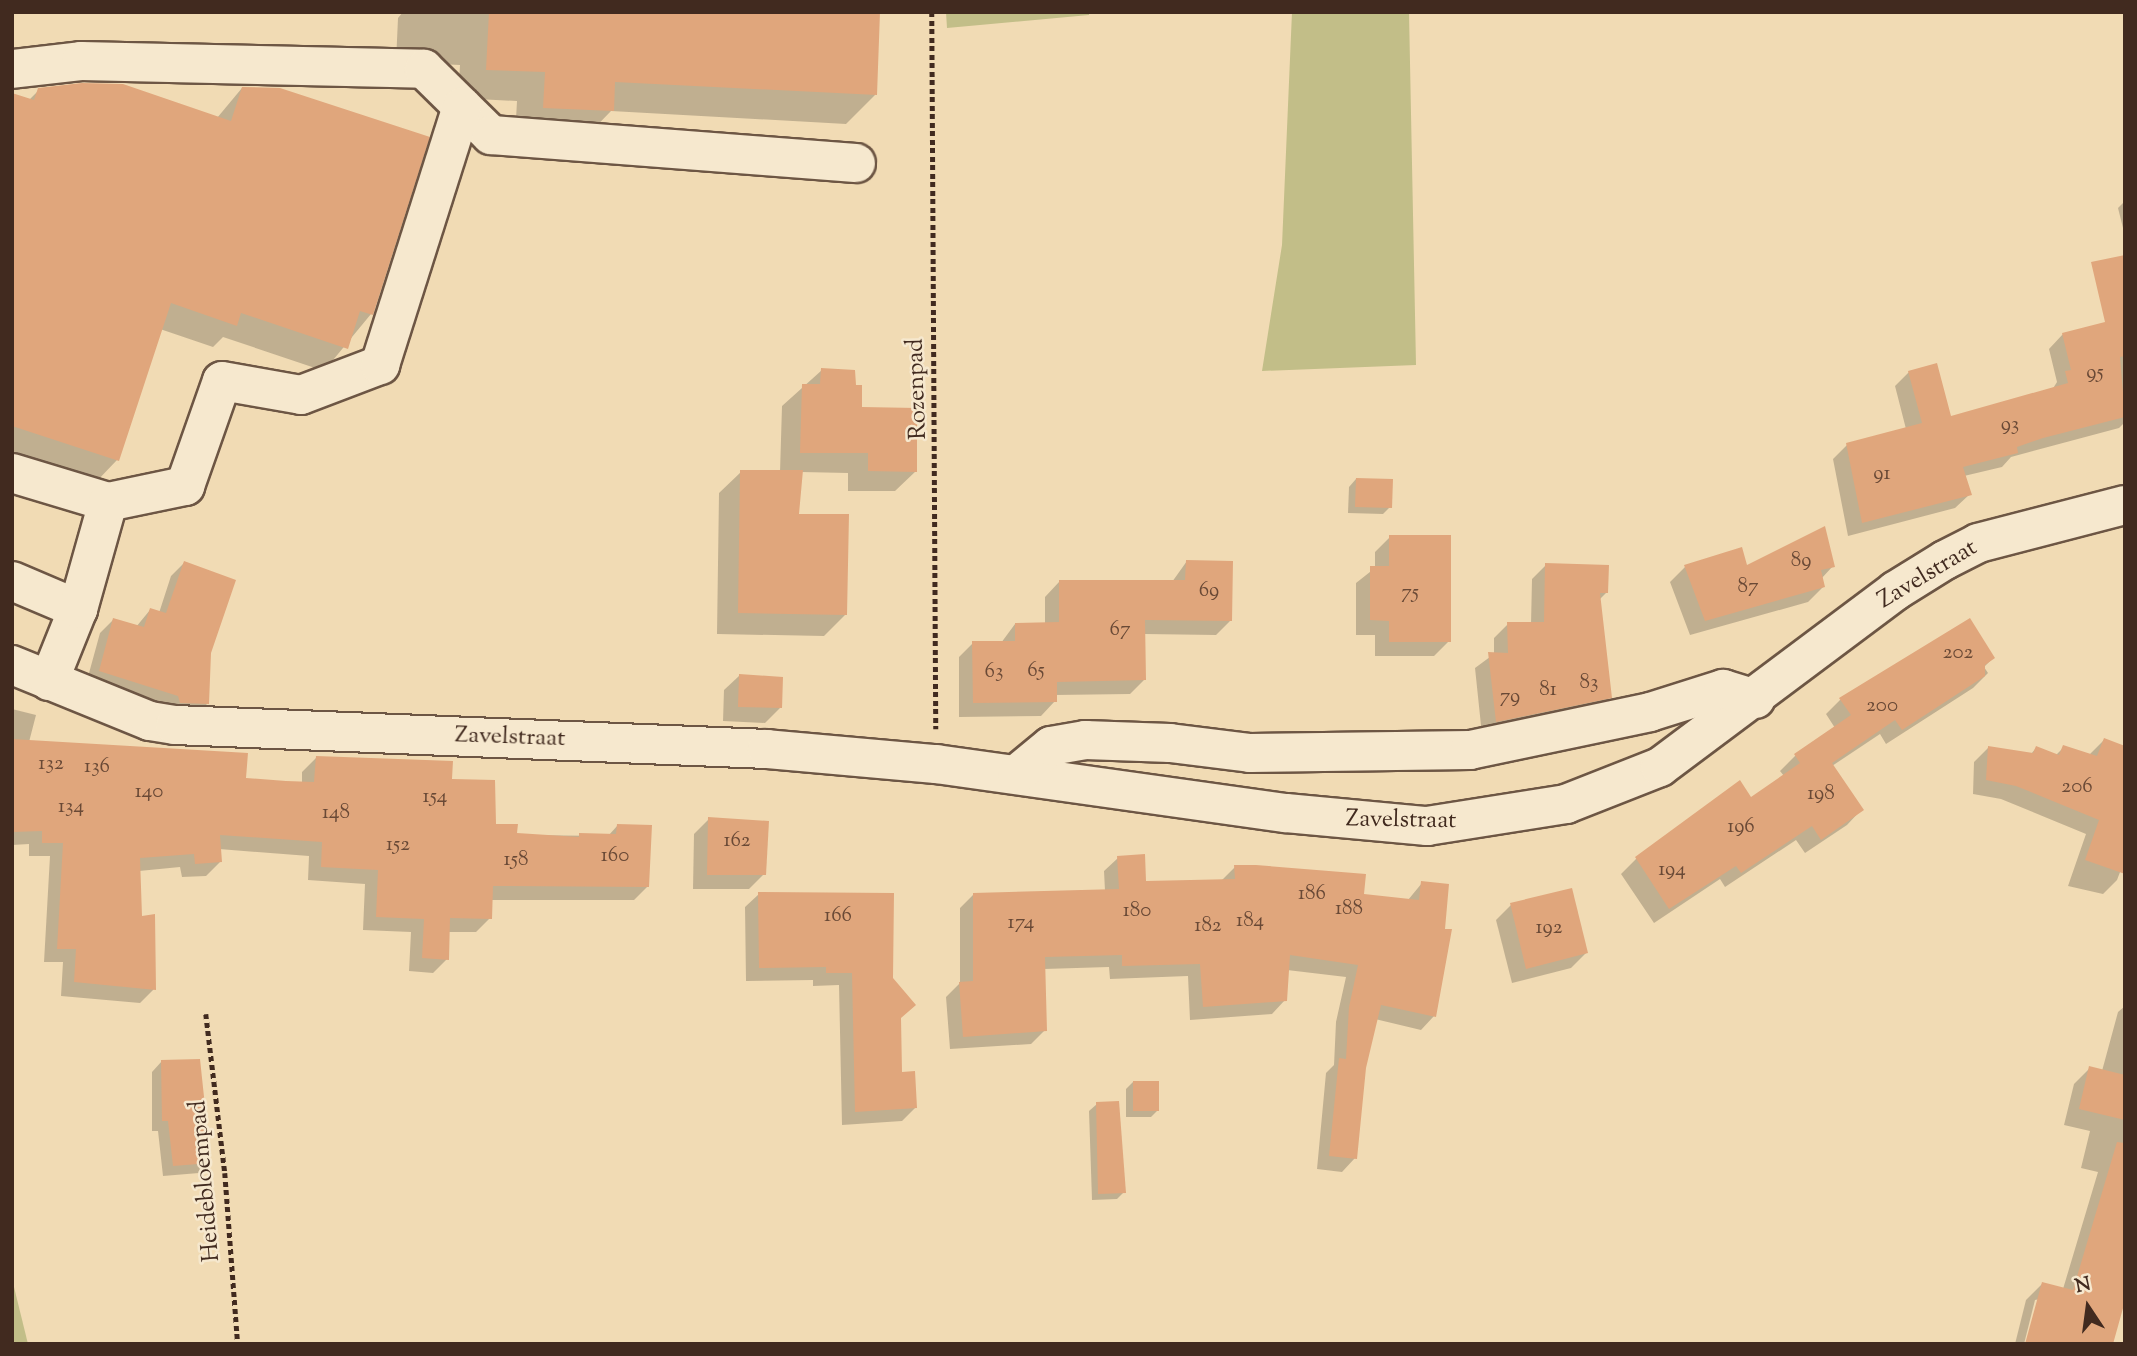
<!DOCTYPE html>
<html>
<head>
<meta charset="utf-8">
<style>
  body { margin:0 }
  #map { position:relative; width:2137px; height:1356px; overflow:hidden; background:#f1dbb4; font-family:"Sorts Mill Goudy",serif }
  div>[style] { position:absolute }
  .green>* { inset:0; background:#c2be88 }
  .shadow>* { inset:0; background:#0003 }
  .building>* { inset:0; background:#e0a67c }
  .path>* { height:4.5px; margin-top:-2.25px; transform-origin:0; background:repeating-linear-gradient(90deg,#412a1f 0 5px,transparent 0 8.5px) }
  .roads { filter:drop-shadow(2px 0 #6d5644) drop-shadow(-2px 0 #6d5644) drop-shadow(0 2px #6d5644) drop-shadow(0 -2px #6d5644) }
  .minor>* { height:38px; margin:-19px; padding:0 19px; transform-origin:19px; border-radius:19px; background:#f6e8ce }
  span { translate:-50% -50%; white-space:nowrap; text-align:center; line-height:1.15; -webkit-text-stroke:5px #f6e8ce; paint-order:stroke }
  .number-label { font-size:21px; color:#694936 }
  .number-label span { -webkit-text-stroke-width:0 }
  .street-label { font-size:24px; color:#412a1f }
  .frame { position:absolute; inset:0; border:14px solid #412a1f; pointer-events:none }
  .north { position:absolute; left:2053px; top:1272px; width:70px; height:70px; -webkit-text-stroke:5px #f6e8ce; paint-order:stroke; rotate:347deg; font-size:19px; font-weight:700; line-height:28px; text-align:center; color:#412a1f }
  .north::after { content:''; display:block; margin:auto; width:24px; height:32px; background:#412a1f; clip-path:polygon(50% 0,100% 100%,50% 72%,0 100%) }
</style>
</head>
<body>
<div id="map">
  <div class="green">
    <i style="clip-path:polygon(946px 12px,1089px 12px,1089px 15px,947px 28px)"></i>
    <i style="clip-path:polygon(1292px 12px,1409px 12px,1416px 365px,1262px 371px,1282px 245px)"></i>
    <i style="clip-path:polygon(14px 1287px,28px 1344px,12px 1344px)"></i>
  </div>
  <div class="shadow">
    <i style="clip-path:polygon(403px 12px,878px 12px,875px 95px,846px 124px,611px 111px,583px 140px,515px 137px,517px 101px,458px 98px,460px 65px,396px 62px,398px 18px)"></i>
    <i style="clip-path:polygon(242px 88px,371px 314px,324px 371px,223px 337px,213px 347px,160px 329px,117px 460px,95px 483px,12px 455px,12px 95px,29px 100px,39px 90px,217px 118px)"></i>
    <i style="clip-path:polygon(2125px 201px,2125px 236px,2118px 208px)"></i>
    <i style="clip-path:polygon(2063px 334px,2125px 353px,2125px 422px,2119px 428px,2011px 457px,2002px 467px,1964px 476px,1970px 494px,1955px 508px,1848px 536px,1833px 459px,1847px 445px,1906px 429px,1895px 386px,1909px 372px,1949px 418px,2052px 390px,2057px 382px,2049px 349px)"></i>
    <i style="clip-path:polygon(822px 370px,854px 387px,861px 408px,916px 471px,895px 491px,848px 491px,848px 473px,801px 472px,797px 516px,846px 614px,824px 636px,717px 634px,719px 493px,741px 472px,780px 472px,782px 406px)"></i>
    <i style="clip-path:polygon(1356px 479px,1390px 507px,1383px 514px,1348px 513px,1349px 487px)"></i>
    <i style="clip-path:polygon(1390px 537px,1449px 641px,1434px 656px,1375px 656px,1375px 635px,1356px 635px,1356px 583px,1375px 568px,1375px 552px)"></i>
    <i style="clip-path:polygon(1187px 561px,1230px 621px,1216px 635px,1144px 634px,1144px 680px,1130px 694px,1055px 695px,1055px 701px,1041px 716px,959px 717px,959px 657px,973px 643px,1001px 643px,1015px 624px,1045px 624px,1045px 597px,1059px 582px,1172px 582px)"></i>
    <i style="clip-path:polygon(184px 563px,210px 653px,207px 704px,194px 717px,86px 684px,100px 633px,113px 620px,136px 627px,150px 610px,159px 613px,171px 576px)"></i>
    <i style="clip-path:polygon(1546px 565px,1607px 592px,1599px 600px,1610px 697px,1596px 711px,1482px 735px,1475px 668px,1494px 654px,1494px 638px,1508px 624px,1531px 624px,1532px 579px)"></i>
    <i style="clip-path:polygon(1833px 566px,1821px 579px,1823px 587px,1808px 602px,1690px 635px,1670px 582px,1685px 567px)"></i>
    <i style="clip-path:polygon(1993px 658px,1984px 667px,1988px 673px,1973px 688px,1886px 744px,1880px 734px,1832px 766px,1861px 810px,1847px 825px,1805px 853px,1796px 840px,1725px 887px,1720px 879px,1654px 923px,1621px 874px,1636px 859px,1740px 782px,1751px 799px,1784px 776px,1780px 771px,1795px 756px,1835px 728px,1826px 714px,1840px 700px)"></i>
    <i style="clip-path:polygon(739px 676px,780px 708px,765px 723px,723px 721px,724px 690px)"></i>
    <i style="clip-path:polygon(12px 709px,36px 715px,29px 742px,245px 780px,302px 783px,302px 772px,316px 758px,450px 781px,494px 826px,516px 835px,608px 836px,618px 825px,648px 886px,634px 900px,491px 900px,490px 918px,476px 932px,448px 932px,447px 959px,433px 973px,409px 971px,411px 932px,363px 930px,365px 884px,308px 880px,309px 856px,219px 849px,220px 862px,206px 876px,182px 877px,180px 867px,139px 871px,141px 918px,154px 989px,140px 1003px,61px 996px,63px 962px,44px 962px,50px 856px,29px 856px,29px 844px,12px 845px)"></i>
    <i style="clip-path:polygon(2104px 740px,2125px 859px,2117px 880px,2103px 894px,2068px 886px,2086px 834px,2001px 799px,1973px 794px,1974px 762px,1988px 748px,2031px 754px,2036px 748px,2055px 756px,2064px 747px,2089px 755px)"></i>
    <i style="clip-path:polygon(709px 819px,764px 874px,749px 889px,693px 889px,694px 834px)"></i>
    <i style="clip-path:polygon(1118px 858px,1145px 883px,1221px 881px,1235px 867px,1362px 896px,1408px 900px,1422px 883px,1434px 1016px,1421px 1030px,1375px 1019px,1364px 1068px,1355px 1158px,1342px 1172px,1317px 1169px,1326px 1073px,1334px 1065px,1336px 1022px,1346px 977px,1287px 970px,1285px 1000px,1272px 1014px,1190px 1020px,1188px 976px,1110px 979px,1109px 967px,1044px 969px,1045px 1030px,1031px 1044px,950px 1049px,946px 997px,960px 983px,960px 908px,973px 895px,1105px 891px,1104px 871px)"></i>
    <i style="clip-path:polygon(759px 894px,891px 979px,899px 1019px,900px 1074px,916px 1107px,902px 1121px,842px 1125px,839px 985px,813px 986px,813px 980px,746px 981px,745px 907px)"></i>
    <i style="clip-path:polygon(1511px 905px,1586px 953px,1571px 968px,1512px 983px,1496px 920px)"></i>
    <i style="clip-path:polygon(2125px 1006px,2125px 1282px,2035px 1300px,2024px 1344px,2015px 1344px,2026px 1300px,2042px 1284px,2063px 1289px,2098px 1172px,2081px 1168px,2090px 1131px,2064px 1125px,2074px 1084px,2090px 1068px,2102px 1071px,2118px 1012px)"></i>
    <i style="clip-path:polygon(162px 1061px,209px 1162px,199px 1173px,163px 1176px,158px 1131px,152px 1131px,152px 1072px)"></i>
    <i style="clip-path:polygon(1133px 1082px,1158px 1110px,1151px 1117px,1126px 1117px,1126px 1089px)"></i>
    <i style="clip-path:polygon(1097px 1104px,1124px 1192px,1117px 1199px,1092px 1200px,1089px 1111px)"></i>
  </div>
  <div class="building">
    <i style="clip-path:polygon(489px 12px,880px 12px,877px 95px,615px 82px,614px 111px,543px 108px,545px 72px,486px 70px)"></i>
    <i style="clip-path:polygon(82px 83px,123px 84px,231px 121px,242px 87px,280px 88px,430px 137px,373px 315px,360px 311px,348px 349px,241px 313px,237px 326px,171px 303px,119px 461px,12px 426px,12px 93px,34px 100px,38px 88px)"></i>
    <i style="clip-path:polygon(2125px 255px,2125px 356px,2120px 357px,2125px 417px,2043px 438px,2017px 447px,2018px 453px,1963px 467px,1972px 495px,1862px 523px,1846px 443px,1922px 423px,1908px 371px,1937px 363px,1951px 416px,2068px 383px,2065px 371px,2071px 370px,2062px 333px,2105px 322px,2091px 262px)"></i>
    <i style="clip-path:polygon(821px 368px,855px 370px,856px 385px,862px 385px,862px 407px,917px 408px,917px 472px,868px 471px,868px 453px,800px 453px,802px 384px,820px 384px)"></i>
    <i style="clip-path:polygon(740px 470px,803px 470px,799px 514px,849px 514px,847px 615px,738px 613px)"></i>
    <i style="clip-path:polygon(1356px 478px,1393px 479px,1392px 508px,1355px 507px)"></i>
    <i style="clip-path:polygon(1825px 526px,1835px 567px,1821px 570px,1825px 587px,1705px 621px,1684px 565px,1742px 547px,1747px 565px)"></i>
    <i style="clip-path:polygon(1389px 535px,1451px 535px,1451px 642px,1389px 642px,1389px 621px,1370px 620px,1370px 566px,1389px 566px)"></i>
    <i style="clip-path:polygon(1186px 560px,1233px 561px,1232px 621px,1145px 620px,1146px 680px,1057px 682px,1057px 702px,973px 703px,972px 641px,1015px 641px,1015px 623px,1059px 622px,1059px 580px,1185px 580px)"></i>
    <i style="clip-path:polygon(184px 561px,236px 580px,211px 653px,209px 704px,180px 703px,178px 696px,99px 671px,113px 618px,144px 627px,150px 608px,166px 613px)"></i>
    <i style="clip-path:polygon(1545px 563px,1609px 565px,1608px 593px,1600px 593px,1612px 698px,1496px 722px,1488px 652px,1508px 653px,1507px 622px,1544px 622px)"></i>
    <i style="clip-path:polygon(1970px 618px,1995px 658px,1985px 665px,1985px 676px,1902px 730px,1895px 720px,1832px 763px,1864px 810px,1821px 840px,1812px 826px,1741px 873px,1736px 866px,1669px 909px,1635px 857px,1740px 780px,1751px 797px,1800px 763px,1794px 754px,1851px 715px,1839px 698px)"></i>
    <i style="clip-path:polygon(739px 674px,783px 677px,782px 708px,738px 707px)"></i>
    <i style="clip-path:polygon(2104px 738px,2125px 746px,2125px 874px,2085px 860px,2099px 820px,2016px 786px,1986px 780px,1988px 746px,2033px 753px,2036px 746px,2059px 755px,2063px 745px,2097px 756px)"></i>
    <i style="clip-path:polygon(12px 739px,248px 753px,246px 778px,286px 781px,314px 782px,316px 756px,453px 761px,452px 779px,495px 780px,496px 824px,518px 824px,517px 833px,579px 837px,579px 833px,616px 834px,617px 824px,652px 825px,649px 887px,493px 886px,492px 919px,450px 918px,449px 960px,422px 958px,424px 919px,376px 917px,378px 870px,321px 867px,322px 842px,220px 835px,222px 862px,195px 864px,194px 854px,140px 858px,142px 916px,155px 914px,156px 990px,74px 982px,76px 949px,57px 949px,63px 843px,42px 843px,42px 831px,12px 832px)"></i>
    <i style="clip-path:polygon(708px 817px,769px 821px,766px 875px,707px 875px)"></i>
    <i style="clip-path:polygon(1145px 854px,1146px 881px,1235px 879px,1234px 865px,1256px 865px,1366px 874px,1364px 894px,1419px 900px,1421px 881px,1449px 884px,1445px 929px,1452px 929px,1436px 1017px,1381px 1005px,1366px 1068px,1357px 1159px,1329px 1156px,1339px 1058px,1346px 1059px,1349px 1007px,1358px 965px,1290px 955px,1287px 1001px,1203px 1007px,1200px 964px,1122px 966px,1122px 955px,1045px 957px,1047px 1031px,963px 1037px,959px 982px,973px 981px,973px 893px,1119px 889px,1117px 856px)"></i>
    <i style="clip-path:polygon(1572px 888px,1588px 953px,1526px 969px,1510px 903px)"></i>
    <i style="clip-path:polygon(758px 892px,894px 893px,893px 978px,916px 1005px,901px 1018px,902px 1072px,915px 1071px,917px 1108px,855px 1112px,852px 973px,826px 973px,826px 967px,759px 968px)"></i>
    <i style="clip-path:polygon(200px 1059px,211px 1163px,173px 1166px,168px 1121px,162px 1121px,161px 1060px)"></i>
    <i style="clip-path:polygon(2089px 1066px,2125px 1075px,2125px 1120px,2079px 1109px)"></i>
    <i style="clip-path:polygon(1133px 1081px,1159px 1081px,1159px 1111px,1133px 1111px)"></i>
    <i style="clip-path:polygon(1119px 1101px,1126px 1193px,1098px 1194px,1096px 1102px)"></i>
    <i style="clip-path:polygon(2117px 1142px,2125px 1143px,2125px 1301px,2113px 1344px,2025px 1344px,2042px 1282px,2073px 1290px)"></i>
  </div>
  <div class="path">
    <i style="left:932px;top:12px;width:717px;rotate:89.68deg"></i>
    <i style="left:206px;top:1014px;width:160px;rotate:83.2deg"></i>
    <i style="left:225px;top:1173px;width:171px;rotate:85.7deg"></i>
  </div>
  <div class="roads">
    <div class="minor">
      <i style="left:12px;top:69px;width:69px;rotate:-6.6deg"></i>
      <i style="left:81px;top:61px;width:343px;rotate:1.3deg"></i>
      <i style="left:424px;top:69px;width:94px;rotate:44.6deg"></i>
      <i style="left:491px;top:135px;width:366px;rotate:4.4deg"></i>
      <i style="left:12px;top:473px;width:100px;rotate:16.8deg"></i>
      <i style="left:12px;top:581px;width:72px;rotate:23deg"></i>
      <i style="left:12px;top:665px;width:149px;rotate:22.1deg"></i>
      <i style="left:150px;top:721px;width:25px;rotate:9deg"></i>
      <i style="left:175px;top:725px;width:592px;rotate:2.32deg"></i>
      <i style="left:767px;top:749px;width:170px;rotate:5.1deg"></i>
      <i style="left:936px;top:764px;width:353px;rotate:8deg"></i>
      <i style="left:1286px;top:813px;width:142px;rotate:5.3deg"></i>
      <i style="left:1427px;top:826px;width:141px;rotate:-9deg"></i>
      <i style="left:1566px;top:804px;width:101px;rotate:-21.5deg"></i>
      <i style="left:1660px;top:767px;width:294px;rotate:-36.8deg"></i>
      <i style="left:1895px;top:591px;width:59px;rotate:-31.8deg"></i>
      <i style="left:1945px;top:560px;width:37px;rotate:-27deg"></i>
      <i style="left:1978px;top:543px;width:152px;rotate:-14.5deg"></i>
      <i style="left:49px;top:681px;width:78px;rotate:-68.1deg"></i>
      <i style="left:78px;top:609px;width:111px;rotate:-74.3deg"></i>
      <i style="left:108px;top:502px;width:79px;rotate:-11.7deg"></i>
      <i style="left:185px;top:486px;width:111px;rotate:-70.6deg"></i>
      <i style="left:222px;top:381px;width:80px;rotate:10deg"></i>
      <i style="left:301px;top:395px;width:85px;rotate:-20.8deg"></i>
      <i style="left:380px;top:365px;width:271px;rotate:-72.4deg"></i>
      <i style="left:1017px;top:774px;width:44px;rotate:-39.5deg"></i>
      <i style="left:1051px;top:746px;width:35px;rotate:-10deg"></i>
      <i style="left:1085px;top:740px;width:85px;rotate:2deg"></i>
      <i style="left:1170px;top:743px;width:81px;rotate:7.1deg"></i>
      <i style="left:1250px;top:753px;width:220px;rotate:-0.8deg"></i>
      <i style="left:1470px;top:750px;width:184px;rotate:-11.9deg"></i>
      <i style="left:1650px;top:712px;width:77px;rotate:-17.5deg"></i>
      <i style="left:1723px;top:689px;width:34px;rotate:17deg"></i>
    </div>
  </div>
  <div class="number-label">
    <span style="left:2095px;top:373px">95</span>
    <span style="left:2010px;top:425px">93</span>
    <span style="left:1882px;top:474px">91</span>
    <span style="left:1801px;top:561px">89</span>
    <span style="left:1748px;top:587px">87</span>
    <span style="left:1209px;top:591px">69</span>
    <span style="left:1410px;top:593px">75</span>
    <span style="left:1120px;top:630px">67</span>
    <span style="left:1958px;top:653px">202</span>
    <span style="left:1036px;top:671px">65</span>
    <span style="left:994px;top:672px">63</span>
    <span style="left:1589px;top:683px">83</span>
    <span style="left:1548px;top:690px">81</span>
    <span style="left:1510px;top:697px">79</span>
    <span style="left:1882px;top:706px">200</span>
    <span style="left:51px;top:764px">132</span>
    <span style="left:97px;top:767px">136</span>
    <span style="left:2077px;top:787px">206</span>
    <span style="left:149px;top:792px">140</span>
    <span style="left:1821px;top:794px">198</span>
    <span style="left:435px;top:797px">154</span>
    <span style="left:71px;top:807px">134</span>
    <span style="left:336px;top:813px">148</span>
    <span style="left:1741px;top:827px">196</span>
    <span style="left:737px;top:841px">162</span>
    <span style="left:398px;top:845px">152</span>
    <span style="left:615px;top:856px">160</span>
    <span style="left:516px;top:860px">158</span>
    <span style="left:1672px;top:870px">194</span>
    <span style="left:1312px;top:894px">186</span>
    <span style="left:1349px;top:909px">188</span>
    <span style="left:1137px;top:911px">180</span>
    <span style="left:838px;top:916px">166</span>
    <span style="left:1250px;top:921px">184</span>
    <span style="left:1021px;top:923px">174</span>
    <span style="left:1208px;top:926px">182</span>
    <span style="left:1549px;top:928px">192</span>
  </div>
  <div class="street-label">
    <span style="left:918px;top:389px;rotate:-92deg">Rozenpad</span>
    <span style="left:1928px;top:575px;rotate:-31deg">Zavelstraat</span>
    <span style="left:510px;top:738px;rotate:2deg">Zavelstraat</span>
    <span style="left:1401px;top:821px;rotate:1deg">Zavelstraat</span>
    <span style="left:206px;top:1181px;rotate:-95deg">Heidebloempad</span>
  </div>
  <div class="frame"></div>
  <div class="north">N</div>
</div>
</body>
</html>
